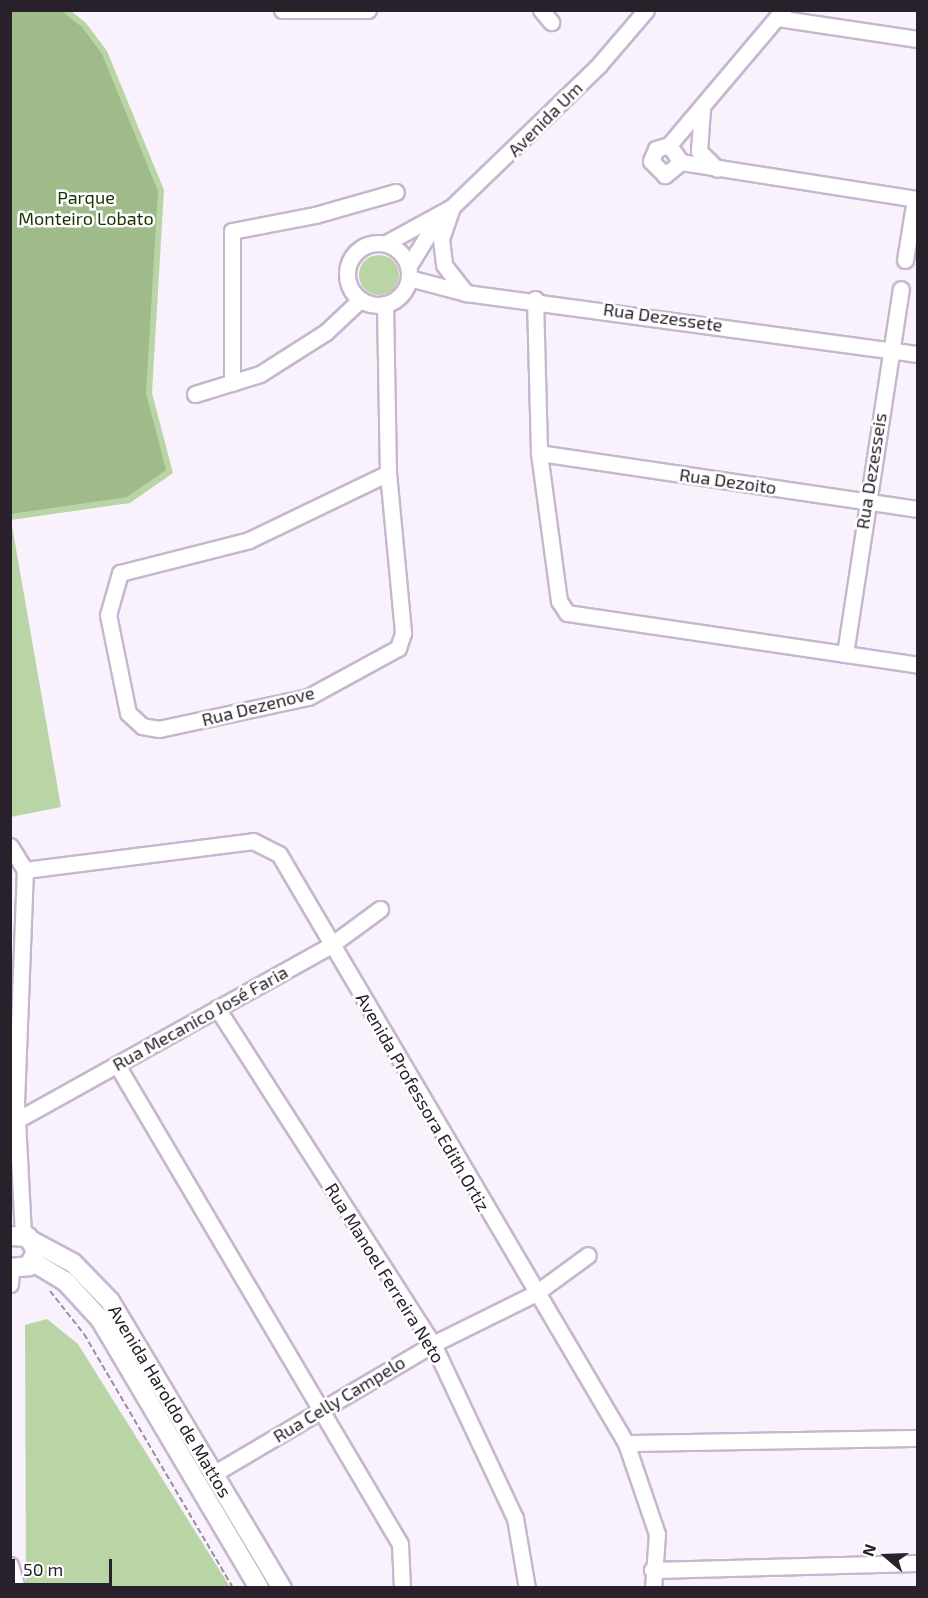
<!DOCTYPE html>
<html>
<head>
<meta charset="utf-8">
<style>
  body { margin:0 }
  #map { position:relative; width:928px; height:1598px; overflow:hidden; background:#f9f2fc; font-family:"Exo 2",sans-serif }
  div>[style] { position:absolute }
  .green>* { inset:0; background:#b9d5a5 }
  .round { border-radius:50% }
  .forest>* { inset:0; background:#9ebb89 }
  .path>* { height:2px; margin-top:-1px; transform-origin:0; background:repeating-linear-gradient(90deg,#97909a 0 6px,transparent 0 9px) }
  .roads { filter:drop-shadow(2px 0 #c7b6cf) drop-shadow(-2px 0 #c7b6cf) drop-shadow(0 2px #c7b6cf) drop-shadow(0 -2px #c7b6cf) }
  .minor>* { height:15px; margin:-7.5px; padding:0 7.5px; transform-origin:7.5px; border-radius:7.5px; background:#fff }
  .minor>.ring { margin:-7.5px; padding:0; box-sizing:content-box; background:none; border:15px solid #fff; border-radius:50% }
  .tertiary>* { height:18px; margin:-9px; padding:0 9px; transform-origin:9px; border-radius:9px; background:#fff }
  span { translate:-50% -50%; white-space:nowrap; text-align:center; line-height:1.15; -webkit-text-stroke:5px #fff; paint-order:stroke }
  .street-label { font-size:18px; color:#28212b }
  .park-label { font-size:18px; color:#193200 }
  .frame { position:absolute; inset:0; border:12px solid #28212b; pointer-events:none }
  .north { position:absolute; left:856px; top:1526px; width:60px; height:60px; -webkit-text-stroke:4px #fff; paint-order:stroke; rotate:289deg; font-size:16px; font-weight:700; line-height:24px; text-align:center; color:#28212b }
  .north::after { content:''; display:block; margin:auto; width:21px; height:27px; background:#28212b; clip-path:polygon(50% 0,100% 100%,50% 72%,0 100%) }
  .scale { position:absolute; left:12px; top:1559px; width:100px; height:27px; box-sizing:border-box; border:3px solid #28212b; border-top:0; padding-left:8px; font-size:18px; line-height:21px; white-space:nowrap; color:#28212b; -webkit-text-stroke:4px #fff; paint-order:stroke }
</style>
</head>
<body>
<div id="map">
  <div class="green">
    <i style="clip-path:polygon(11px 11px,71px 11px,86px 23px,107px 51px,164px 190px,152px 393px,173px 473px,130px 503px,11px 520px,61px 807px,11px 817px)"></i>
    <i class="round" style="left:359px;top:255px;width:40px;height:40px"></i>
    <i style="clip-path:polygon(47px 1319px,78px 1344px,230px 1587px,26px 1587px,25px 1325px)"></i>
  </div>
  <div class="forest">
    <i style="clip-path:polygon(10px 11px,61px 11px,82px 27px,102px 54px,158px 191px,146px 393px,166px 470px,127px 497px,11px 514px)"></i>
  </div>
  <div class="path">
    <i style="left:50px;top:1291px;width:55px;rotate:51.7deg"></i>
    <i style="left:84px;top:1334px;width:294px;rotate:59.6deg"></i>
  </div>
  <div class="roads">
    <div class="minor">
      <i style="left:282px;top:10px;width:86px"></i>
      <i style="left:541px;top:10px;width:16px;rotate:50deg"></i>
      <i style="left:777px;top:18px;width:143px;rotate:8.5deg"></i>
      <i style="left:702px;top:109px;width:42px;rotate:94.1deg"></i>
      <i style="left:699px;top:151px;width:25px;rotate:45deg"></i>
      <i style="left:669px;top:145px;width:21px;rotate:55deg"></i>
      <i style="left:681px;top:162px;width:21px;rotate:141deg"></i>
      <i style="left:665px;top:175px;width:20px;rotate:-135deg"></i>
      <i style="left:651px;top:161px;width:13px;rotate:-67deg"></i>
      <i style="left:656px;top:149px;width:14px;rotate:-17deg"></i>
      <i style="left:669px;top:145px;width:177px;rotate:-49.8deg"></i>
      <i style="left:681px;top:162px;width:240px;rotate:8.9deg"></i>
      <i style="left:452px;top:207px;width:34px;rotate:109deg"></i>
      <i style="left:441px;top:239px;width:26px;rotate:83deg"></i>
      <i style="left:444px;top:265px;width:36px;rotate:52deg"></i>
      <i class="ring" style="left:347px;top:243px;width:47px;height:47px"></i>
      <i style="left:386px;top:243px;width:75px;rotate:-28.6deg"></i>
      <i style="left:452px;top:207px;width:204px;rotate:-44deg"></i>
      <i style="left:599px;top:65px;width:72px;rotate:-49.5deg"></i>
      <i style="left:905px;top:260px;width:62px;rotate:-80.7deg"></i>
      <i style="left:408px;top:267px;width:55px;rotate:-58.3deg"></i>
      <i style="left:409px;top:278px;width:59px;rotate:14.7deg"></i>
      <i style="left:466px;top:293px;width:456px;rotate:7.7deg"></i>
      <i style="left:535px;top:299px;width:154px;rotate:88.5deg"></i>
      <i style="left:539px;top:453px;width:149px;rotate:82.3deg"></i>
      <i style="left:559px;top:601px;width:14px;rotate:56deg"></i>
      <i style="left:567px;top:613px;width:355px;rotate:8.4deg"></i>
      <i style="left:385px;top:304px;width:169px;rotate:89deg"></i>
      <i style="left:388px;top:473px;width:161px;rotate:84.6deg"></i>
      <i style="left:403px;top:633px;width:16px;rotate:108deg"></i>
      <i style="left:398px;top:648px;width:102px;rotate:151.4deg"></i>
      <i style="left:308px;top:697px;width:152px;rotate:167.9deg"></i>
      <i style="left:159px;top:729px;width:17px;rotate:-170deg"></i>
      <i style="left:142px;top:726px;width:19px;rotate:-137deg"></i>
      <i style="left:128px;top:713px;width:100px;rotate:-101.5deg"></i>
      <i style="left:108px;top:615px;width:44px;rotate:-74.1deg"></i>
      <i style="left:120px;top:573px;width:133px;rotate:-14.3deg"></i>
      <i style="left:249px;top:540px;width:154px;rotate:-25.7deg"></i>
      <i style="left:232px;top:383px;width:152px;rotate:-90deg"></i>
      <i style="left:232px;top:231px;width:85px;rotate:-10.9deg"></i>
      <i style="left:315px;top:215px;width:84px;rotate:-15.9deg"></i>
      <i style="left:195px;top:394px;width:68px;rotate:-17.1deg"></i>
      <i style="left:260px;top:374px;width:78px;rotate:-32.5deg"></i>
      <i style="left:326px;top:332px;width:47px;rotate:-43.3deg"></i>
      <i style="left:539px;top:453px;width:383px;rotate:8.4deg"></i>
      <i style="left:845px;top:654px;width:369px;rotate:-81.3deg"></i>
      <i style="left:10px;top:846px;width:28px;rotate:58deg"></i>
      <i style="left:25px;top:870px;width:230px;rotate:-7.2deg"></i>
      <i style="left:253px;top:841px;width:29px;rotate:27deg"></i>
      <i style="left:279px;top:854px;width:684px;rotate:59.5deg"></i>
      <i style="left:626px;top:1443px;width:96px;rotate:71.2deg"></i>
      <i style="left:657px;top:1534px;width:54px;rotate:94.2deg"></i>
      <i style="left:217px;top:1008px;width:399px;rotate:57.3deg"></i>
      <i style="left:433px;top:1344px;width:192px;rotate:64.8deg"></i>
      <i style="left:515px;top:1518px;width:71px;rotate:80.3deg"></i>
      <i style="left:117px;top:1065px;width:556px;rotate:59.42deg"></i>
      <i style="left:400px;top:1544px;width:44px;rotate:87.4deg"></i>
      <i style="left:17px;top:1120px;width:359px;rotate:-29.1deg"></i>
      <i style="left:331px;top:945px;width:61px;rotate:-36.3deg"></i>
      <i style="left:23px;top:1235px;width:132px;rotate:-93deg"></i>
      <i style="left:16px;top:1103px;width:233px;rotate:-87.8deg"></i>
      <i style="left:10px;top:1284px;width:16px;rotate:-86deg"></i>
      <i style="left:626px;top:1443px;width:292px;rotate:-1deg"></i>
      <i style="left:215px;top:1473px;width:253px;rotate:-30.6deg"></i>
      <i style="left:433px;top:1344px;width:115px;rotate:-26.3deg"></i>
      <i style="left:536px;top:1293px;width:64px;rotate:-36.2deg"></i>
      <i style="left:10px;top:1565px;width:24px;rotate:73deg"></i>
      <i style="left:652px;top:1570px;width:266px;rotate:-1.5deg"></i>
    </div>
    <div class="tertiary">
      <i style="left:10px;top:1236px;width:18px;rotate:3deg"></i>
      <i style="left:28px;top:1237px;width:16px;rotate:60deg"></i>
      <i style="left:36px;top:1251px;width:17px;rotate:115deg"></i>
      <i style="left:29px;top:1266px;width:19px;rotate:174deg"></i>
      <i style="left:32px;top:1241px;width:47px;rotate:28.2deg"></i>
      <i style="left:73px;top:1263px;width:53px;rotate:45.8deg"></i>
      <i style="left:110px;top:1301px;width:335px;rotate:59.1deg"></i>
      <i style="left:33px;top:1262px;width:37px;rotate:31deg"></i>
      <i style="left:65px;top:1281px;width:52px;rotate:47.4deg"></i>
      <i style="left:100px;top:1319px;width:312px;rotate:59.4deg"></i>
    </div>
  </div>
  <div class="street-label">
    <span style="left:545px;top:119px;rotate:-45deg">Avenida Um</span>
    <span style="left:663px;top:317px;rotate:8deg">Rua Dezessete</span>
    <span style="left:871px;top:471px;rotate:-81deg">Rua Dezesseis</span>
    <span style="left:728px;top:481px;rotate:8deg">Rua Dezoito</span>
    <span style="left:258px;top:706px;rotate:-14deg">Rua Dezenove</span>
    <span style="left:200px;top:1018px;rotate:-29deg">Rua Mecanico José Faria</span>
    <span style="left:423px;top:1102px;rotate:60deg">Avenida Professora Edith Ortiz</span>
    <span style="left:385px;top:1273px;rotate:58deg">Rua Manoel Ferreira Neto</span>
    <span style="left:339px;top:1399px;rotate:-31deg">Rua Celly Campelo</span>
    <span style="left:170px;top:1401px;rotate:59deg">Avenida Haroldo de Mattos</span>
  </div>
  <div class="park-label">
    <span style="left:86px;top:208px">Parque<br>Monteiro Lobato</span>
  </div>
  <div class="frame"></div>
  <div class="north">N</div>
  <div class="scale">50 m</div>
</div>
</body>
</html>
